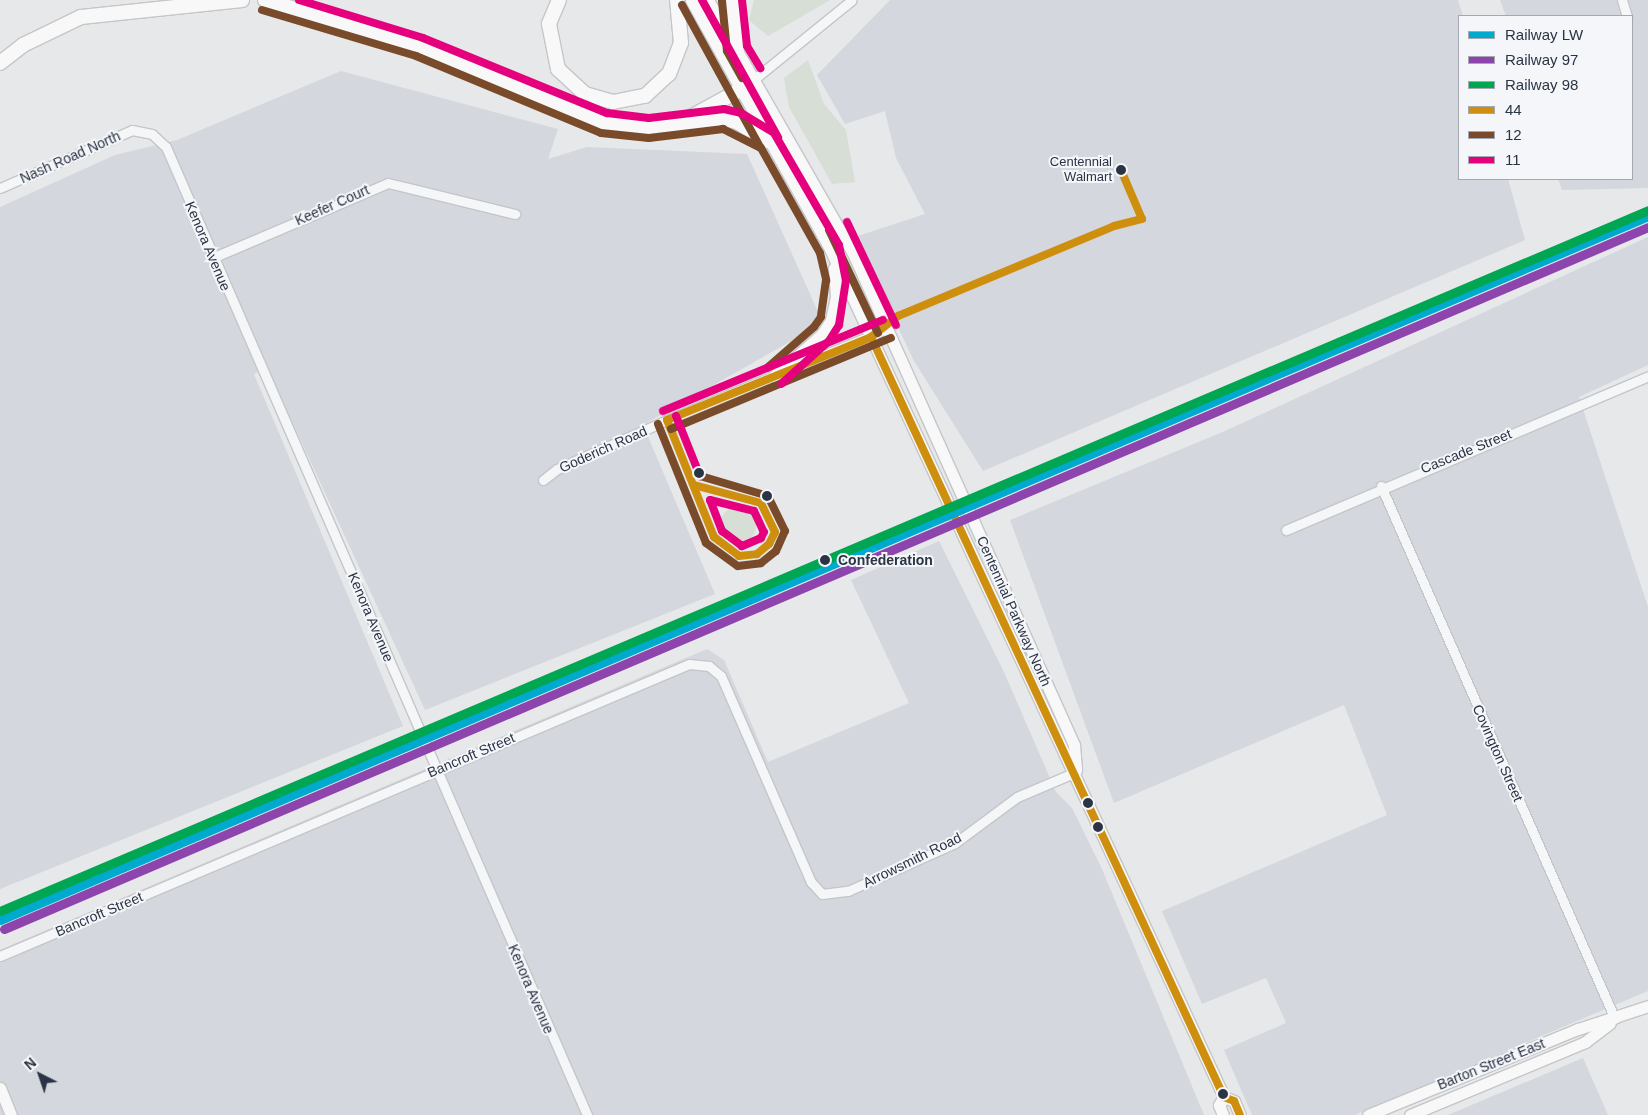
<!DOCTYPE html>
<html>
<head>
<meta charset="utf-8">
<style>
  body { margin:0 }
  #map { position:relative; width:1648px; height:1115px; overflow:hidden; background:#e6e8ea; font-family:Arial,sans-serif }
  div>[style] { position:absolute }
  .built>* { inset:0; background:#d4d7dd }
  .green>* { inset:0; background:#d6ded6 }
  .round { border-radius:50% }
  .roads { filter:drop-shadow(1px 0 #c4c6c8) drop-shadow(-1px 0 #c4c6c8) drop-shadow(0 1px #c4c6c8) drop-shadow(0 -1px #c4c6c8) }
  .minor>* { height:9px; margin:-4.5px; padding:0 4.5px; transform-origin:4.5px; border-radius:4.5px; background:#f5f6f7 }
  .major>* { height:11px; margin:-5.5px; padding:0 5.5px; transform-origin:5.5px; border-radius:5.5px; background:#f8f8f8 }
  .highway>* { height:14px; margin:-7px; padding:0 7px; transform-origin:7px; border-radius:7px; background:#f8f8f8 }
  .bus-1>* { height:8px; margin:-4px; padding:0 4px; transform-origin:4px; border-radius:4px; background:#ce8f0e }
  .bus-2>* { height:8px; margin:-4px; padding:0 4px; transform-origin:4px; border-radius:4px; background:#7a4b2a }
  .bus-3>* { height:8px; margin:-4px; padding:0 4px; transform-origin:4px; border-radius:4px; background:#e5007d }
  .rail-1>* { height:9px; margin:-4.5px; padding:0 4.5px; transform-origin:4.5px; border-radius:4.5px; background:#00a9ce }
  .rail-2>* { height:9px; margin:-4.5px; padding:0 4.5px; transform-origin:4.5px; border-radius:4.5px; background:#8e44ad }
  .rail-3>* { height:9px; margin:-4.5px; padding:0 4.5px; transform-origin:4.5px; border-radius:4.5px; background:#00a651 }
  .dots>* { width:14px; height:14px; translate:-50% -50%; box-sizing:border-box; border:2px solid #f4f6f9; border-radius:50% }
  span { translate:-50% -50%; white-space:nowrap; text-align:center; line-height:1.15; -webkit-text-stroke:4px #f4f6f9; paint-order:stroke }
  .bus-label { font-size:13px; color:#2b3445 }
  .right { translate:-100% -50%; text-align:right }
  .street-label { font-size:14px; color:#2b3445 }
  .stop-label { font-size:14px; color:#2b3445; font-weight:700 }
  .left { translate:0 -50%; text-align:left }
  .legend { position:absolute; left:1458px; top:15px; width:175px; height:165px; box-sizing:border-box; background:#f4f6f9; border:1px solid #a4a8b1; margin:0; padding:6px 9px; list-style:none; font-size:15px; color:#2b3445 }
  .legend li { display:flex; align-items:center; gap:10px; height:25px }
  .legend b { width:25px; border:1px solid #a4a8b1 }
  .north { position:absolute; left:15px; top:1050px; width:50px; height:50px; -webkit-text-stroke:4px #f4f6f9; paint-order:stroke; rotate:319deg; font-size:14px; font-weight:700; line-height:20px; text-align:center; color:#2b3445 }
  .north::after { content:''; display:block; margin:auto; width:18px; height:22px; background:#2b3445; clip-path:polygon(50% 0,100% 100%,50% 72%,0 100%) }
</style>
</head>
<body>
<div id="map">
  <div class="built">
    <i style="clip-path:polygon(890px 0,1458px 0,1463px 16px,1459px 179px,1508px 179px,1525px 240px,983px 471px,914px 361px,855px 237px,925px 214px,896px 158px,885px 111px,845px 124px,817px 75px)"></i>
    <i style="clip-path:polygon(1500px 0,1648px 0,1648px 188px,1562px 190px,1558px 179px,1632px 179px,1632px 16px,1506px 16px)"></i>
    <i style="clip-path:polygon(341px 71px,558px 129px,548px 159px,587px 147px,747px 154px,823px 323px,643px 425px,715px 594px,425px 710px,267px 367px,254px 374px,403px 726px,0 889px,0 207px,115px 155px,177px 140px)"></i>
    <i style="clip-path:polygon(1648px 237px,1648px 365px,1579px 397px,1648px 607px,1648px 991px,1355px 1115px,1252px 1115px,1224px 1050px,1286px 1023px,1266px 978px,1202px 1004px,1162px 911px,1387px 815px,1344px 705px,1114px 803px,1010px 520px,1225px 431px)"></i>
    <i style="clip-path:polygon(939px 541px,1004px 672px,1056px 792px,1072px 808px,1102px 869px,1204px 1115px,0 1115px,0 950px,707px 649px,724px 660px,768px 762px,909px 703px,851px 580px)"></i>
    <i style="clip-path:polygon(1583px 1058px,1608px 1115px,1448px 1115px)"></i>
  </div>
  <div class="green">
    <i style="clip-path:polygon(754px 0,830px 0,768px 36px,749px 20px)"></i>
    <i style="clip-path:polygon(808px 60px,824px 104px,846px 130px,855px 182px,832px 184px,789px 107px,784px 78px)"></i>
    <i class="round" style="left:720px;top:507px;width:36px;height:36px"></i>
  </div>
  <div class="roads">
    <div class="minor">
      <i style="left:1622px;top:0;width:17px;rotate:73deg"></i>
      <i style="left:742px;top:89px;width:141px;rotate:-39deg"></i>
      <i style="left:0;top:188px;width:144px;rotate:-23.7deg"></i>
      <i style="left:132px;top:130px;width:20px;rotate:11deg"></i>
      <i style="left:152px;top:134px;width:19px;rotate:43deg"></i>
      <i style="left:166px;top:147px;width:1056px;rotate:66.49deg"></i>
      <i style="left:212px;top:258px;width:191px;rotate:-23.1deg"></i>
      <i style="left:388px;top:183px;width:131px;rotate:13.7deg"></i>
      <i style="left:543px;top:480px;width:18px;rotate:-38deg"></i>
      <i style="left:557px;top:469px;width:120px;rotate:-24deg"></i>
      <i style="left:667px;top:420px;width:238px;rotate:-22.5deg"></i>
      <i style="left:1381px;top:486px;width:582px;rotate:66.3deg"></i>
      <i style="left:1286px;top:530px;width:393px;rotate:-23deg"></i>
      <i style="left:0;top:956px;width:748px;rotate:-22.97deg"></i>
      <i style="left:689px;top:664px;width:20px;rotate:6deg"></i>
      <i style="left:709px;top:666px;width:16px;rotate:40deg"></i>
      <i style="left:721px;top:676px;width:225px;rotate:66.4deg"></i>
      <i style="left:811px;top:882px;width:16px;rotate:47deg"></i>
      <i style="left:822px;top:894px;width:26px;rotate:-7deg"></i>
      <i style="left:848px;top:891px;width:117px;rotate:-24.2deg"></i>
      <i style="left:955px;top:843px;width:77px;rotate:-36.6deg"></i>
      <i style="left:1017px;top:797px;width:64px;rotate:-23deg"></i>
    </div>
    <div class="major">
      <i style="left:691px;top:0;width:285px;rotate:60.8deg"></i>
      <i style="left:830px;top:249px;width:935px;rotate:65.08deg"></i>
      <i style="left:1224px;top:1097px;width:11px;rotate:22deg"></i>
      <i style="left:1234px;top:1101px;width:15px;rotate:67deg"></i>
      <i style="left:708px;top:0;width:289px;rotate:60.2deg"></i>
      <i style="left:852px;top:251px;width:542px;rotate:65.8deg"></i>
      <i style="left:1074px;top:745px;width:25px;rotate:85deg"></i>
      <i style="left:774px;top:376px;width:64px;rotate:-41.2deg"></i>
      <i style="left:822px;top:334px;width:17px;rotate:-57deg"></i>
      <i style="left:831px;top:320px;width:24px;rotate:-78deg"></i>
      <i style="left:836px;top:297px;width:29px;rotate:-94deg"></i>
      <i style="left:0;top:1088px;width:29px;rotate:68deg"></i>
      <i style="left:1223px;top:1115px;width:11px;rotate:-112deg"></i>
      <i style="left:1219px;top:1105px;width:9px;rotate:-58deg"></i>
      <i style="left:1368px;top:1115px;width:227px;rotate:-22.3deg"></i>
      <i style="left:1578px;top:1029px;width:74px;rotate:-18.2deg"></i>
      <i style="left:1410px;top:1115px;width:190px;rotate:-22.6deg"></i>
      <i style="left:1585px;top:1042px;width:31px;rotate:-37deg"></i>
    </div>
    <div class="highway">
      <i style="left:265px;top:0;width:161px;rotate:17deg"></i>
      <i style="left:419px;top:47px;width:200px;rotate:22.3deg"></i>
      <i style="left:604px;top:123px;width:45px;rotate:6.3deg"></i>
      <i style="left:649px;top:128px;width:75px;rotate:-6.9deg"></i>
      <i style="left:723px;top:119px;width:14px;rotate:12deg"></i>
      <i style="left:737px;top:122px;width:36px;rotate:32deg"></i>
      <i style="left:559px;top:0;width:26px;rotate:113deg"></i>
      <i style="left:549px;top:24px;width:46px;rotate:78.7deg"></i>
      <i style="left:558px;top:69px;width:37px;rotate:43deg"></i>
      <i style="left:585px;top:94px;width:29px;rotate:16deg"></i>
      <i style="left:613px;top:102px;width:33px;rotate:-11deg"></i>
      <i style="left:645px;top:96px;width:33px;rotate:-43deg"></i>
      <i style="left:669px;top:74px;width:33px;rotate:-69deg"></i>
      <i style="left:681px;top:43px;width:43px;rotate:-95.3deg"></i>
      <i style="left:732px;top:0;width:49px;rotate:84.2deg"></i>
      <i style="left:0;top:63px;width:29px;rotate:-38deg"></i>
      <i style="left:23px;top:45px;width:64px;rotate:-25.8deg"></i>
      <i style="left:81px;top:17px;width:162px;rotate:-6deg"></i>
      <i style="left:689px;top:118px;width:60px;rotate:-28.7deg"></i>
    </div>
  </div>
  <div class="bus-1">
    <i style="left:1121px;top:170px;width:53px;rotate:66.8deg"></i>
    <i style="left:871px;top:337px;width:838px;rotate:65.09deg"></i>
    <i style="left:1224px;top:1097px;width:11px;rotate:22deg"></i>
    <i style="left:1234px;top:1101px;width:15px;rotate:67deg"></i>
    <i style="left:667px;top:420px;width:220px;rotate:-22.1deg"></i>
    <i style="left:871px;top:337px;width:34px;rotate:-38deg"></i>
    <i style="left:898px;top:316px;width:234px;rotate:-22.6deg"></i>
    <i style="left:1114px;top:226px;width:29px;rotate:-14deg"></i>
    <i style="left:667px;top:420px;width:126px;rotate:68.1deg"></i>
    <i style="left:714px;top:537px;width:31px;rotate:37deg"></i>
    <i style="left:739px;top:556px;width:18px;rotate:-6deg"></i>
    <i style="left:757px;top:554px;width:16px;rotate:-40deg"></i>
    <i style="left:769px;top:544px;width:13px;rotate:-63deg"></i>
    <i style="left:775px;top:532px;width:32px;rotate:-116deg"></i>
    <i style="left:761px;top:503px;width:69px;rotate:-165deg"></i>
  </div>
  <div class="bus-2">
    <i style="left:722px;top:1px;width:50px;rotate:84.3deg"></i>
    <i style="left:727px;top:51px;width:31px;rotate:61deg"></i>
    <i style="left:682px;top:5px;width:162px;rotate:61.2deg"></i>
    <i style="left:262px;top:10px;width:161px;rotate:16.6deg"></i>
    <i style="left:416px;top:56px;width:200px;rotate:22.6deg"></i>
    <i style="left:601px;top:133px;width:48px;rotate:5.9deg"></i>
    <i style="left:649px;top:138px;width:75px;rotate:-6.9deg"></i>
    <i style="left:723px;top:129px;width:42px;rotate:26.6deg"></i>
    <i style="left:761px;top:148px;width:120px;rotate:60.7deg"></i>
    <i style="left:820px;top:253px;width:28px;rotate:77deg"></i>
    <i style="left:826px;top:280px;width:37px;rotate:98deg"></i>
    <i style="left:821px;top:317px;width:12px;rotate:125deg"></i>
    <i style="left:814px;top:327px;width:62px;rotate:138.9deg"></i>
    <i style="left:829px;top:230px;width:114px;rotate:64.6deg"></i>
    <i style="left:658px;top:424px;width:128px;rotate:68deg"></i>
    <i style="left:706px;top:543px;width:39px;rotate:36deg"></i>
    <i style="left:738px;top:566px;width:23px;rotate:-7deg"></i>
    <i style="left:761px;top:563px;width:19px;rotate:-39deg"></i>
    <i style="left:776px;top:551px;width:22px;rotate:-66deg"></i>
    <i style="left:785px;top:531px;width:39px;rotate:-116deg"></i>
    <i style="left:768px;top:496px;width:71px;rotate:-163.6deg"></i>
    <i style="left:671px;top:429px;width:238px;rotate:-22.5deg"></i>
  </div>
  <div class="bus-3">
    <i style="left:299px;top:0;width:130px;rotate:17deg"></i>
    <i style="left:423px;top:38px;width:199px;rotate:22.2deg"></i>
    <i style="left:607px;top:113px;width:42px;rotate:6.8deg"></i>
    <i style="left:649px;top:118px;width:76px;rotate:-6.8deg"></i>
    <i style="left:724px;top:109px;width:17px;rotate:13deg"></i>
    <i style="left:741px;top:113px;width:39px;rotate:31deg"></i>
    <i style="left:774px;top:133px;width:129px;rotate:59.9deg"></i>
    <i style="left:839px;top:245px;width:36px;rotate:79deg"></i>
    <i style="left:846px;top:280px;width:46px;rotate:98.8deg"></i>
    <i style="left:839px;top:325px;width:19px;rotate:122deg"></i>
    <i style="left:829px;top:341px;width:64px;rotate:138.1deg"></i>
    <i style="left:702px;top:0;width:157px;rotate:61deg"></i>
    <i style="left:742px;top:0;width:46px;rotate:83.8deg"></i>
    <i style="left:747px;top:46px;width:26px;rotate:59deg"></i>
    <i style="left:847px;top:222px;width:114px;rotate:64.6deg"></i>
    <i style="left:663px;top:411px;width:238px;rotate:-22.5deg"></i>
    <i style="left:676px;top:416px;width:65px;rotate:68.2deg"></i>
    <i style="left:710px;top:500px;width:45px;rotate:14deg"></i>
    <i style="left:754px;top:511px;width:23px;rotate:65deg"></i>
    <i style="left:764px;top:532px;width:7px;rotate:117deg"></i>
    <i style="left:761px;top:538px;width:21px;rotate:157deg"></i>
    <i style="left:742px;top:546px;width:25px;rotate:-143deg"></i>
    <i style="left:722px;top:531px;width:33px;rotate:-111deg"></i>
  </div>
  <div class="rail-1">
    <i style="left:0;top:920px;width:1792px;rotate:-23.13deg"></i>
  </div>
  <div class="rail-2">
    <i style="left:4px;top:929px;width:1788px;rotate:-23.12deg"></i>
  </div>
  <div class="rail-3">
    <i style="left:0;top:911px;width:1791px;rotate:-23.04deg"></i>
  </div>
  <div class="dots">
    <i style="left:1121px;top:170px;background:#2b3445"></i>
    <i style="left:699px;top:473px;background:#2b3445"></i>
    <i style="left:767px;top:496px;background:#2b3445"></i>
    <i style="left:825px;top:560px;background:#2b3445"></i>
    <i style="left:1088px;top:803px;background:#2b3445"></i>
    <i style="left:1098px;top:827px;background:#2b3445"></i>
    <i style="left:1223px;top:1094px;background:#2b3445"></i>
  </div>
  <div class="bus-label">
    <span class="right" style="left:1112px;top:170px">Centennial<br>Walmart</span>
  </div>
  <div class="street-label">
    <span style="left:70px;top:157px;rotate:-24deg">Nash Road North</span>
    <span style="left:332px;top:205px;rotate:-24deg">Keefer Court</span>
    <span style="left:208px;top:246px;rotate:67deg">Kenora Avenue</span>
    <span style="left:603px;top:449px;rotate:-24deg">Goderich Road</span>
    <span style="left:1466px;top:451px;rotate:-22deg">Cascade Street</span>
    <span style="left:1014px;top:611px;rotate:66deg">Centennial Parkway North</span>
    <span style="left:371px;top:617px;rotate:67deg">Kenora Avenue</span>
    <span style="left:1498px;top:753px;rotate:66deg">Covington Street</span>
    <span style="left:471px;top:755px;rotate:-23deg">Bancroft Street</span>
    <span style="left:912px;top:860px;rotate:-26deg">Arrowsmith Road</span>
    <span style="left:99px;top:914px;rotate:-23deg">Bancroft Street</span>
    <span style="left:531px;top:989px;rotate:67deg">Kenora Avenue</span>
    <span style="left:1491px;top:1064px;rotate:-22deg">Barton Street East</span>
  </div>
  <div class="stop-label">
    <span class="left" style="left:838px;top:560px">Confederation</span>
  </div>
  <ul class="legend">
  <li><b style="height:6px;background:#00a9ce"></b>Railway LW</li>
  <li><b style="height:6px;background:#8e44ad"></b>Railway 97</li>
  <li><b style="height:6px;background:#00a651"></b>Railway 98</li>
  <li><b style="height:6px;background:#ce8f0e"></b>44</li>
  <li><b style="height:6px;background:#7a4b2a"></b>12</li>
  <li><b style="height:6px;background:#e5007d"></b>11</li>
  </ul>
  <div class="north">N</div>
</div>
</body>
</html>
